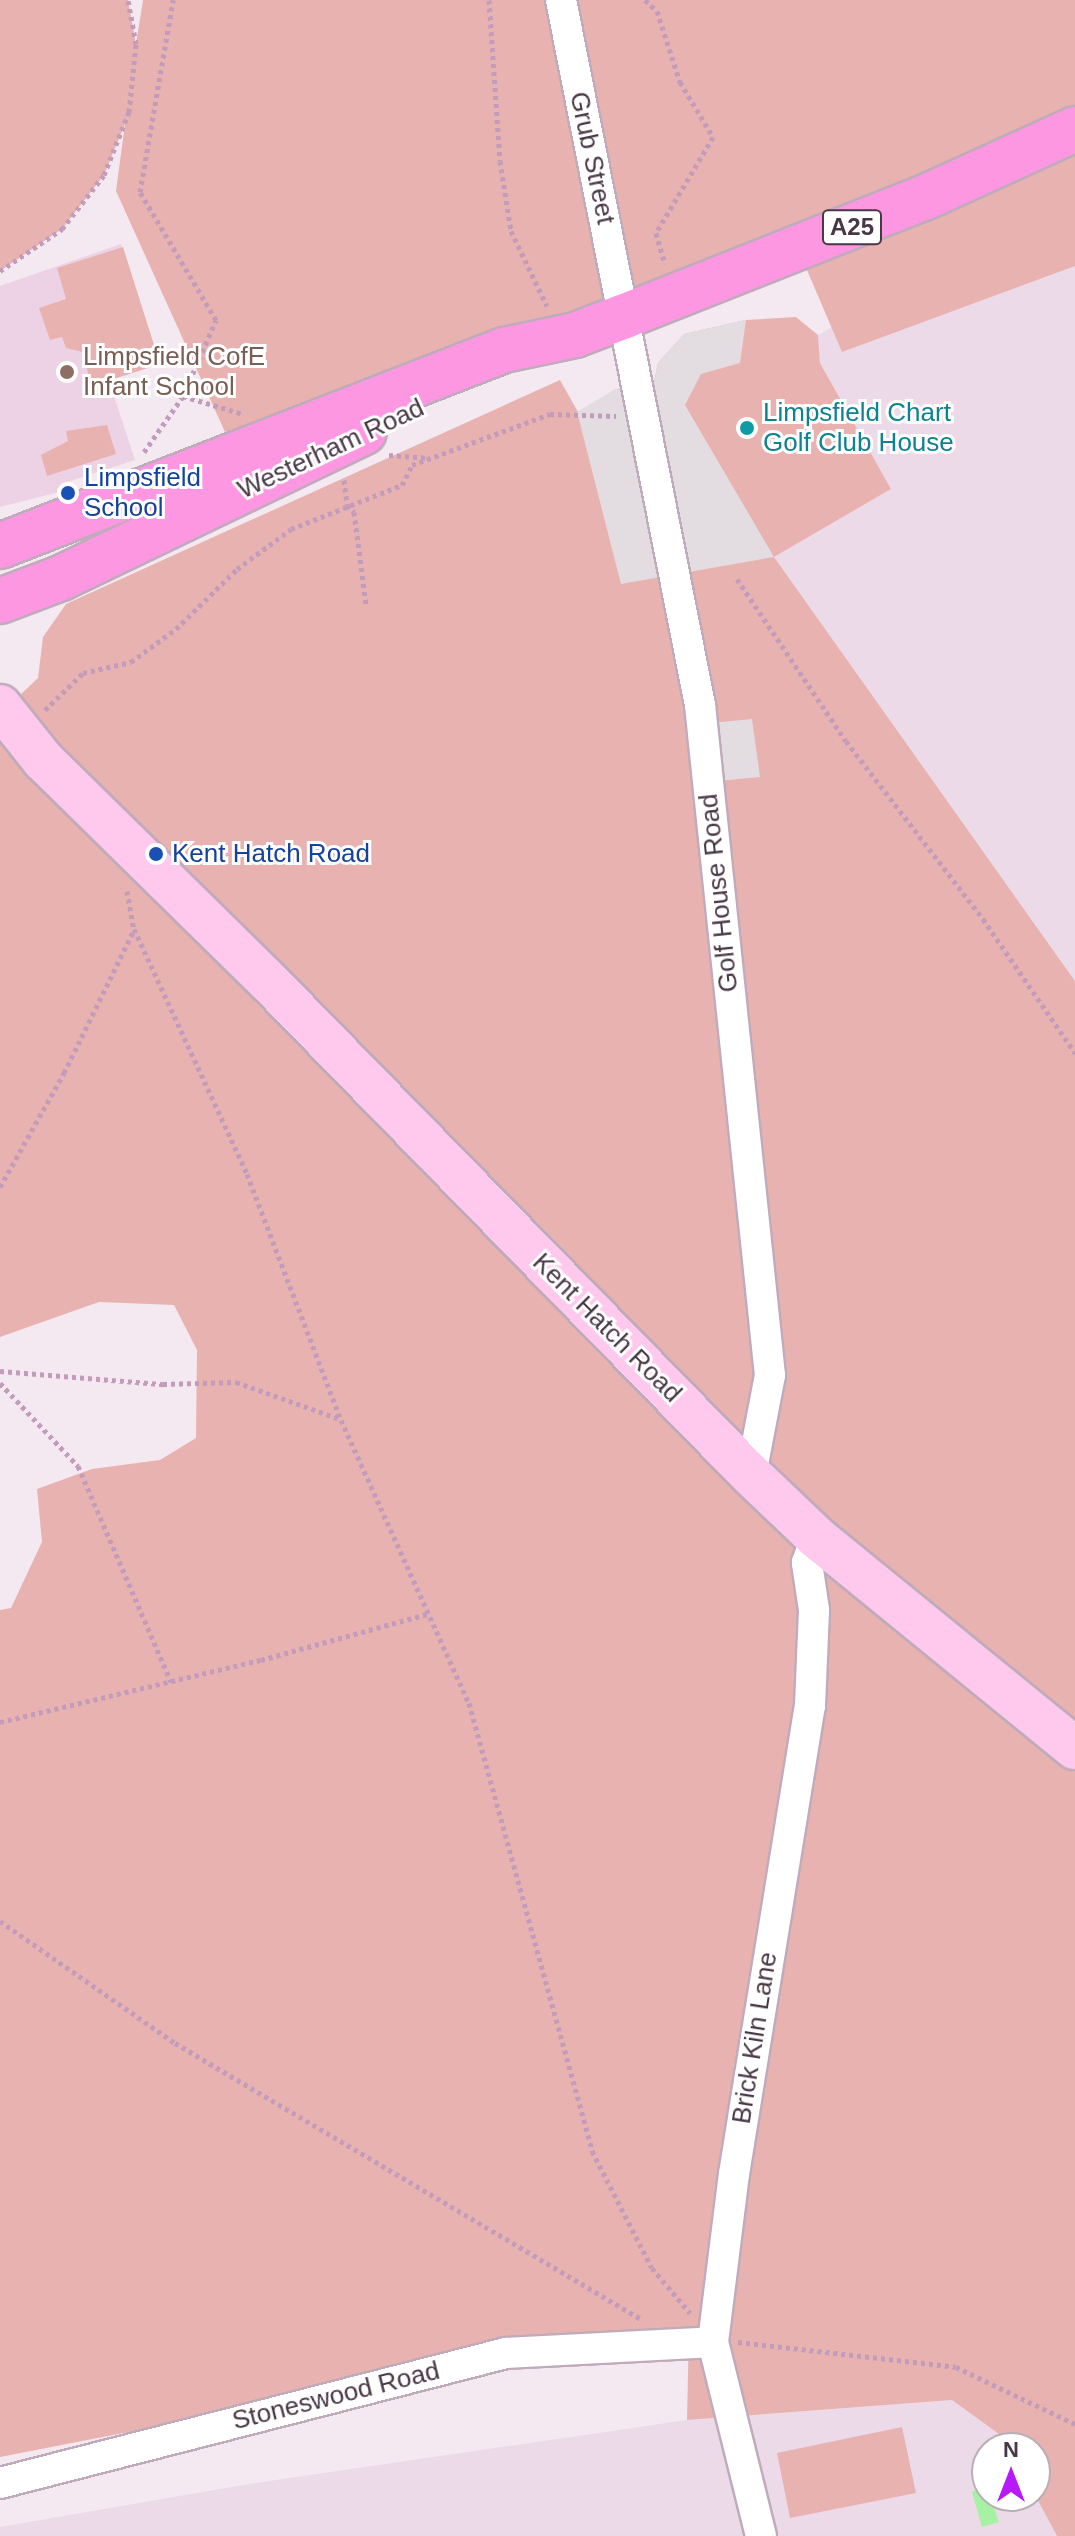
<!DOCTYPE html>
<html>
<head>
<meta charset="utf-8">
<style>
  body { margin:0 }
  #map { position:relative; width:1075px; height:2536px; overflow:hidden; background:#f4e8f1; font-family:Arial,sans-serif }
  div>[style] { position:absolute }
  .residential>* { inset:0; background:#ecdae8 }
  .education>* { inset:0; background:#edd2e6 }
  .green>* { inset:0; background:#e8b2b1 }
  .parking>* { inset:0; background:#e3dde2 }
  .water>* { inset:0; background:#a7f1a5 }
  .path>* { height:5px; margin-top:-2.5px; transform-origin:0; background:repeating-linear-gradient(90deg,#c29cba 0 4px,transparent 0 8px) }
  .roads { filter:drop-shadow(2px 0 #c0abbb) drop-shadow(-2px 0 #c0abbb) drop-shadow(0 2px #c0abbb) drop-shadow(0 -2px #c0abbb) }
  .minor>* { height:30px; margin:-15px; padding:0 15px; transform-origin:15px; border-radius:15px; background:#fff }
  .secondary>* { height:42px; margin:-21px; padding:0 21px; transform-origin:21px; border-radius:21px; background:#ffc8ed }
  .primary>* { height:44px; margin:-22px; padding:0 22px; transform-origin:22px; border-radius:22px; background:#fe97e2 }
  .dots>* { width:22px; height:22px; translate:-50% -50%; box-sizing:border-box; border:4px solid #fff; border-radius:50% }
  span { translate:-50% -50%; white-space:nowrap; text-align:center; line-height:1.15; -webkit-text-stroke:6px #fff; paint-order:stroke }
  .shield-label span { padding:2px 6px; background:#fff; border:2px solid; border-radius:6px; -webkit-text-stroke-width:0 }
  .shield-label { font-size:24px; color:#483745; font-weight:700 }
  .street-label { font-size:26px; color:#483745 }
  .education-label { font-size:26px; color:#785e54 }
  .left { translate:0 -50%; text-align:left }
  .culture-label { font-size:26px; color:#0d838f }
  .transit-label { font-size:26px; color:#164399 }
  .north { position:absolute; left:971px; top:2432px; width:80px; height:80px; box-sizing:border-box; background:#fff; border:2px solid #b6afb5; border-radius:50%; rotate:0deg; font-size:22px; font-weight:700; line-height:32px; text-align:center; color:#483745 }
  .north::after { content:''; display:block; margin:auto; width:28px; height:36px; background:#b819fa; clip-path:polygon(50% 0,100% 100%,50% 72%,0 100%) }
</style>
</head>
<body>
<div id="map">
  <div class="residential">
    <i style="clip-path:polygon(1075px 193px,1075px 981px,774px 557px,891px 489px,820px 363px,818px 335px)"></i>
    <i style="clip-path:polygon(952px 2400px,1003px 2437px,1009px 2448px,987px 2448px,987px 2496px,1035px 2495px,1057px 2536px,0 2536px,0 2527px,249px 2484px,687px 2420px)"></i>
  </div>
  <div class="education">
    <i style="clip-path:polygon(121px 244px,160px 364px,109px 381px,135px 460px,61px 484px,63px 491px,0 507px,0 286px)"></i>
  </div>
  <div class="green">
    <i style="clip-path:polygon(0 0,128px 0,136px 44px,143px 0,1075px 0,1075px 266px,842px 352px,792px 235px,283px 423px,225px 432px,116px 191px,125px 124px,104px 175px,62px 229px,0 271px)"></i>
    <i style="clip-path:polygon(123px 247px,160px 364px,91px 386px,83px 352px,66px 348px,62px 337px,50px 340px,39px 308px,66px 299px,57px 268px)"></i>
    <i style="clip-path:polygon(796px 317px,818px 335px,820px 363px,891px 489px,774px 557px,1075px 981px,1075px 2536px,1057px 2536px,1035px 2495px,1035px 2448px,1009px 2448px,1003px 2437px,952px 2400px,687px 2420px,689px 2328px,481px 2349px,236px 2411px,0 2457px,0 1610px,11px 1608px,42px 1542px,37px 1489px,92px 1469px,160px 1460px,196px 1438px,197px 1350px,174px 1305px,99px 1302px,0 1337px,0 714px,38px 678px,43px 637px,66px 604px,560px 380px,578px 412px,616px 389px,654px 382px,658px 363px,684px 334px,746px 320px)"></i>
    <i style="clip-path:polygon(107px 425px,116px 454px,47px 476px,41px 455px,68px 441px,66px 431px)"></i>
    <i style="clip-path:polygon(902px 2427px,916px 2493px,790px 2518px,777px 2453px)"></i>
  </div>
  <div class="parking">
    <i style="clip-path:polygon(746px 320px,740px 363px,701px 374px,685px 405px,774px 557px,621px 584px,577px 412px,616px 389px,654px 382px,658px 363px,684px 334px)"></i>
    <i style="clip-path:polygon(752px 719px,760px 777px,707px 782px,701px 724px)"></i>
  </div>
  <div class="water">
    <i style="clip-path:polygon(985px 2483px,999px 2522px,982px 2527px,972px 2492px)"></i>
  </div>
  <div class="path">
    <i style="left:489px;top:0;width:161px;rotate:86.1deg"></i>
    <i style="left:500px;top:161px;width:71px;rotate:81.1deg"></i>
    <i style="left:511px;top:231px;width:83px;rotate:64.4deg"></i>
    <i style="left:645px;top:0;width:16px;rotate:43deg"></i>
    <i style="left:657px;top:11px;width:75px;rotate:72.1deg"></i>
    <i style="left:680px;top:82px;width:64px;rotate:59deg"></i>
    <i style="left:713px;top:137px;width:112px;rotate:120.7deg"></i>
    <i style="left:656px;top:233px;width:32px;rotate:74deg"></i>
    <i style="left:0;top:271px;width:75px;rotate:-34.1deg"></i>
    <i style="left:62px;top:229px;width:68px;rotate:-52.1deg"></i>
    <i style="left:104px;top:175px;width:68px;rotate:-68.4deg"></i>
    <i style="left:129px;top:112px;width:68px;rotate:-84.1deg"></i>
    <i style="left:136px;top:44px;width:45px;rotate:-100.3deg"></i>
    <i style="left:183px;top:396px;width:63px;rotate:16.7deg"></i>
    <i style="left:144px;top:452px;width:68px;rotate:-55.1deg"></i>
    <i style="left:183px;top:396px;width:83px;rotate:-66.5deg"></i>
    <i style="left:216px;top:320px;width:149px;rotate:-120.7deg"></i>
    <i style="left:140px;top:192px;width:195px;rotate:-80.2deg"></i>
    <i style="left:389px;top:455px;width:41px;rotate:4.2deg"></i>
    <i style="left:344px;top:480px;width:25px;rotate:83deg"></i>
    <i style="left:347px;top:505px;width:10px;rotate:45deg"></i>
    <i style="left:354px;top:512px;width:94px;rotate:82.6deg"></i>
    <i style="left:737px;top:579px;width:195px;rotate:56.1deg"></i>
    <i style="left:846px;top:741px;width:225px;rotate:52.4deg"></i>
    <i style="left:983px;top:919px;width:163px;rotate:55.5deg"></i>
    <i style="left:45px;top:710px;width:53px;rotate:-44.2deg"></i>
    <i style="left:83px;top:673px;width:49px;rotate:-12.9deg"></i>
    <i style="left:131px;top:662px;width:56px;rotate:-36.3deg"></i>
    <i style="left:176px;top:629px;width:86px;rotate:-44.5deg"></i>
    <i style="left:237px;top:569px;width:67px;rotate:-36.5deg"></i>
    <i style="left:291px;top:529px;width:119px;rotate:-21.6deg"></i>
    <i style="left:402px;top:485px;width:22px;rotate:-63deg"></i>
    <i style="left:412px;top:465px;width:147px;rotate:-20.3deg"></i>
    <i style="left:550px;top:414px;width:66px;rotate:1.7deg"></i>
    <i style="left:127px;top:891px;width:39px;rotate:80deg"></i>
    <i style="left:134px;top:929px;width:270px;rotate:65.2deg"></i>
    <i style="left:247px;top:1174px;width:263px;rotate:69.1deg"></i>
    <i style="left:341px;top:1420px;width:311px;rotate:65.7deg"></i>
    <i style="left:469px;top:1703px;width:465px;rotate:74.6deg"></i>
    <i style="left:592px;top:2151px;width:131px;rotate:62.9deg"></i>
    <i style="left:652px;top:2268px;width:59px;rotate:49.8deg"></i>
    <i style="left:0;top:1187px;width:131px;rotate:-60.7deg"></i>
    <i style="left:64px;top:1073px;width:159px;rotate:-63.9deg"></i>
    <i style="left:0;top:1371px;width:164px;rotate:4.6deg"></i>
    <i style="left:163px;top:1384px;width:73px;rotate:-1.6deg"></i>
    <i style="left:236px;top:1382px;width:110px;rotate:19.6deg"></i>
    <i style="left:0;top:1383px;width:114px;rotate:46.8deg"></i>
    <i style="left:78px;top:1466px;width:235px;rotate:66.7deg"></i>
    <i style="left:0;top:1722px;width:268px;rotate:-13.4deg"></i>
    <i style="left:261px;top:1660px;width:175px;rotate:-15.5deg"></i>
    <i style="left:0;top:1921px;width:213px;rotate:34.9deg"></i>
    <i style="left:175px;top:2043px;width:542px;rotate:30.64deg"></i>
    <i style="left:738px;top:2342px;width:219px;rotate:6.5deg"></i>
    <i style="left:956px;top:2367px;width:132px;rotate:25.6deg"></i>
  </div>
  <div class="roads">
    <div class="minor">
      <i style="left:561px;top:0;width:719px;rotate:78.85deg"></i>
      <i style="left:700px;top:705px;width:674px;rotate:84.04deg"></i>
      <i style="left:770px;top:1375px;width:102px;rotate:100.8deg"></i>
      <i style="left:0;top:2483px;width:522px;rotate:-14.41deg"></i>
      <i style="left:506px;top:2353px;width:207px;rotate:-3deg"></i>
      <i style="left:761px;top:2536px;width:200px;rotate:-103.9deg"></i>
      <i style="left:713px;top:2342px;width:169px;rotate:-82.9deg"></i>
      <i style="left:734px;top:2174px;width:474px;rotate:-80.8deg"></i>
      <i style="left:810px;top:1706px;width:96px;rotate:-87.6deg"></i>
      <i style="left:814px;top:1610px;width:48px;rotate:-98.5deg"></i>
      <i style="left:807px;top:1563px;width:28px;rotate:-71deg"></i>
    </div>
    <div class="secondary">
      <i style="left:0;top:706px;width:69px;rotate:51.5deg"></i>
      <i style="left:43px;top:760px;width:315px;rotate:44.5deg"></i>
      <i style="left:268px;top:981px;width:691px;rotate:45.65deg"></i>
      <i style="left:751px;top:1475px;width:90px;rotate:43.6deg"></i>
      <i style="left:816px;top:1537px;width:334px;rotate:39.2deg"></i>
    </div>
    <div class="primary">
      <i style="left:0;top:546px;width:541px;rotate:-21.25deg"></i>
      <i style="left:504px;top:350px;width:73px;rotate:-11.9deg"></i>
      <i style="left:575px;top:335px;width:53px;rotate:-20.8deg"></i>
      <i style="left:625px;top:316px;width:324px;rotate:-21.6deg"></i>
      <i style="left:926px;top:197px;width:164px;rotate:-24.5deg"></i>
      <i style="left:0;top:601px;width:65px;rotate:-20.7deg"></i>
      <i style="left:61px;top:578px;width:336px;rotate:-25.7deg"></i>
    </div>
  </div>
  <div class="dots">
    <i style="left:67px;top:372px;background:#8d6e63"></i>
    <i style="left:747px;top:428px;background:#0f9aa8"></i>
    <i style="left:68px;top:493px;background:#1a4fb4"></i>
    <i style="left:156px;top:854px;background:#1a4fb4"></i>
  </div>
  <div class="shield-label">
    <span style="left:852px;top:227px">A25</span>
  </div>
  <div class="street-label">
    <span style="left:592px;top:158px;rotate:78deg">Grub Street</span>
    <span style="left:331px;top:449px;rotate:-25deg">Westerham Road</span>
    <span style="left:719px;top:893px;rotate:-96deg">Golf House Road</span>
    <span style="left:607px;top:1328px;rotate:45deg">Kent Hatch Road</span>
    <span style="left:755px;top:2038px;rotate:-81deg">Brick Kiln Lane</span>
    <span style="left:336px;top:2396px;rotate:-14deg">Stoneswood Road</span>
  </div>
  <div class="education-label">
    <span class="left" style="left:83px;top:372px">Limpsfield CofE<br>Infant School</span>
  </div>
  <div class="culture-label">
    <span class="left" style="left:763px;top:428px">Limpsfield Chart<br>Golf Club House</span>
  </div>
  <div class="transit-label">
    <span class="left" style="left:84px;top:493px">Limpsfield<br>School</span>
    <span class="left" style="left:172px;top:854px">Kent Hatch Road</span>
  </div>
  <div class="north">N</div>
</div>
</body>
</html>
